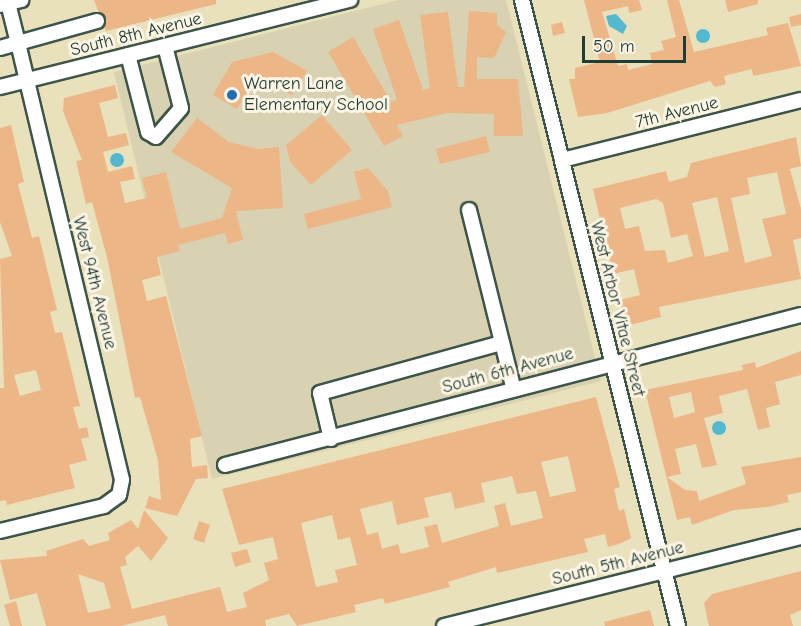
<!DOCTYPE html>
<html>
<head>
<meta charset="utf-8">
<style>
  body { margin:0 }
  #map { position:relative; width:801px; height:626px; overflow:hidden; background:#e9e0bc; font-family:"Comic Neue",sans-serif }
  div>[style] { position:absolute }
  .built>* { inset:0; background:#d9d2b2 }
  .water>* { inset:0; background:#52b9d0 }
  .round { border-radius:50% }
  .building>* { inset:0; background:#ecb687 }
  .roads { filter:drop-shadow(2px 0 #3d5548) drop-shadow(-2px 0 #3d5548) drop-shadow(0 2px #3d5548) drop-shadow(0 -2px #3d5548) }
  .minor>* { height:14px; margin:-7px; padding:0 7px; transform-origin:7px; border-radius:7px; background:#fff }
  .dots>* { width:16px; height:16px; translate:-50% -50%; box-sizing:border-box; border:3px solid #fcf5e5; border-radius:50% }
  span { translate:-50% -50%; white-space:nowrap; text-align:center; line-height:1.15; -webkit-text-stroke:6px #fcf5e5; paint-order:stroke }
  .street-label { font-size:18px; color:#1f3d34 }
  .poi-label { font-size:18px; color:#1f3d34 }
  .left { translate:0 -50%; text-align:left }
  .scale { position:absolute; left:582px; top:36px; width:104px; height:27px; box-sizing:border-box; border:3px solid #1f3d34; border-top:0; padding-left:8px; font-size:18px; line-height:21px; white-space:nowrap; color:#1f3d34; -webkit-text-stroke:4px #fcf5e5; paint-order:stroke }
</style>
</head>
<body>
<div id="map">
  <div class="built">
    <i style="clip-path:polygon(398px 0,506px 0,601px 381px,212px 479px,114px 72px)"></i>
  </div>
  <div class="water">
    <i style="clip-path:polygon(616px 14px,627px 26px,623px 34px,609px 26px,606px 16px)"></i>
    <i class="round" style="left:696px;top:29px;width:14px;height:14px"></i>
    <i class="round" style="left:110px;top:153px;width:14px;height:14px"></i>
    <i class="round" style="left:712px;top:421px;width:14px;height:14px"></i>
  </div>
  <div class="building">
    <i style="clip-path:polygon(94px 0,216px 0,216px 4px,106px 31px)"></i>
    <i style="clip-path:polygon(584px 0,639px 0,642px 10px,629px 13px,628px 6px,602px 12px,618px 66px,627px 64px,628px 70px,652px 64px,650px 53px,664px 50px,661px 41px,676px 37px,667px 0,679px 0,694px 52px,768px 35px,766px 28px,788px 23px,801px 66px,753px 76px,752px 69px,724px 76px,726px 84px,715px 87px,710px 81px,607px 113px,578px 117px,569px 79px,575px 79px,575px 68px,600px 62px)"></i>
    <i style="clip-path:polygon(725px 0,758px 0,758px 4px,728px 12px)"></i>
    <i style="clip-path:polygon(469px 11px,497px 13px,497px 25px,506px 32px,494px 58px,477px 57px,477px 79px,518px 79px,523px 136px,494px 136px,494px 114px,447px 113px,397px 125px,403px 136px,384px 146px,328px 52px,353px 37px,391px 102px,397px 100px,373px 29px,399px 20px,423px 90px,430px 88px,420px 15px,448px 12px,458px 87px,464px 87px)"></i>
    <i style="clip-path:polygon(801px 14px,801px 25px,791px 27px,789px 17px)"></i>
    <i style="clip-path:polygon(562px 22px,565px 33px,553px 36px,551px 25px)"></i>
    <i style="clip-path:polygon(273px 52px,307px 71px,292px 95px,262px 78px,254px 80px,237px 109px,213px 95px,232px 62px)"></i>
    <i style="clip-path:polygon(115px 85px,118px 98px,99px 103px,108px 137px,126px 133px,129px 145px,103px 152px,108px 172px,132px 166px,135px 179px,120px 182px,125px 203px,147px 198px,142px 178px,166px 172px,180px 229px,222px 218px,232px 188px,171px 152px,197px 118px,229px 142px,258px 149px,279px 147px,283px 208px,236px 211px,243px 240px,228px 244px,225px 233px,178px 245px,180px 251px,157px 257px,161px 275px,142px 280px,147px 301px,166px 296px,202px 436px,190px 439px,192px 467px,207px 465px,208px 478px,196px 479px,177px 516px,145px 508px,149px 496px,161px 500px,158px 460px,140px 397px,135px 398px,107px 257px,92px 202px,86px 204px,76px 161px,82px 160px,63px 111px,64px 98px)"></i>
    <i style="clip-path:polygon(322px 115px,352px 150px,311px 185px,290px 162px,286px 145px)"></i>
    <i style="clip-path:polygon(evenodd,11px 125px,24px 182px,18px 184px,32px 238px,39px 236px,57px 310px,50px 312px,55px 333px,62px 332px,80px 406px,73px 407px,79px 429px,87px 427px,89px 437px,81px 439px,87px 460px,69px 465px,75px 488px,7px 505px,6px 500px,0 501px,0 388px,4px 388px,0 259px,12px 256px,0 222px,0 128px,11px 125px,36px 370px,41px 390px,20px 396px,14px 375px,36px 370px)"></i>
    <i style="clip-path:polygon(486px 136px,490px 152px,440px 164px,436px 149px)"></i>
    <i style="clip-path:polygon(evenodd,796px 137px,801px 166px,790px 169px,801px 209px,801px 238px,793px 240px,801px 279px,659px 307px,661px 317px,626px 326px,620px 300px,640px 295px,634px 269px,613px 274px,593px 189px,666px 171px,669px 182px,687px 177px,691px 163px,796px 137px,777px 172px,786px 214px,762px 219px,772px 256px,745px 263px,731px 198px,750px 194px,747px 178px,777px 172px,796px 137px,717px 197px,729px 251px,705px 257px,692px 203px,717px 197px,796px 137px,656px 199px,663px 203px,671px 238px,687px 234px,693px 256px,668px 263px,665px 250px,645px 251px,639px 226px,625px 229px,620px 208px,656px 199px)"></i>
    <i style="clip-path:polygon(368px 168px,388px 191px,392px 207px,308px 229px,304px 214px,361px 199px,354px 172px)"></i>
    <i style="clip-path:polygon(evenodd,801px 351px,801px 375px,775px 382px,780px 404px,766px 408px,770px 427px,758px 430px,747px 389px,719px 396px,723px 413px,704px 418px,717px 465px,702px 468px,696px 444px,675px 449px,681px 474px,667px 477px,685px 490px,697px 491px,699px 501px,746px 484px,741px 467px,801px 457px,801px 492px,787px 495px,789px 502px,768px 507px,734px 510px,692px 525px,690px 517px,677px 520px,645px 390px,743px 370px,742px 365px,755px 362px,756px 368px,801px 351px,691px 392px,695px 412px,674px 418px,669px 397px,691px 392px)"></i>
    <i style="clip-path:polygon(evenodd,596px 397px,620px 487px,614px 489px,619px 511px,624px 509px,631px 538px,619px 544px,608px 547px,605px 534px,584px 539px,588px 552px,497px 573px,496px 567px,448px 582px,450px 587px,385px 604px,383px 598px,354px 605px,356px 612px,297px 626px,289px 614px,265px 620px,266px 626px,168px 626px,165px 615px,121px 626px,46px 626px,37px 593px,10px 600px,0 560px,47px 556px,46px 551px,83px 539px,89px 546px,110px 540px,108px 533px,131px 520px,138px 529px,144px 510px,168px 538px,151px 561px,138px 546px,125px 557px,127px 565px,120px 567px,132px 609px,220px 587px,227px 612px,247px 607px,243px 593px,269px 580px,264px 563px,278px 559px,273px 537px,239px 545px,222px 489px,596px 397px,568px 456px,576px 491px,550px 497px,541px 462px,568px 456px,596px 397px,512px 476px,517px 494px,536px 491px,543px 518px,511px 526px,505px 503px,494px 506px,499px 526px,442px 543px,437px 524px,424px 527px,429px 547px,401px 554px,398px 544px,382px 549px,378px 532px,367px 535px,360px 509px,392px 501px,397px 525px,429px 517px,424px 498px,451px 492px,455px 509px,485px 502px,481px 483px,512px 476px,596px 397px,332px 515px,338px 540px,350px 537px,357px 565px,335px 570px,338px 582px,316px 587px,301px 523px,332px 515px,596px 397px,78px 574px,104px 583px,111px 608px,88px 613px,78px 574px)"></i>
    <i style="clip-path:polygon(199px 521px,210px 525px,204px 543px,193px 539px)"></i>
    <i style="clip-path:polygon(247px 549px,251px 562px,235px 567px,231px 553px)"></i>
    <i style="clip-path:polygon(801px 571px,801px 610px,790px 615px,793px 626px,709px 626px,704px 603px,712px 594px)"></i>
    <i style="clip-path:polygon(16px 601px,22px 626px,10px 626px,4px 605px)"></i>
    <i style="clip-path:polygon(650px 610px,654px 626px,605px 626px,604px 622px)"></i>
  </div>
  <div class="roads">
    <div class="minor">
      <i style="left:522px;top:0;width:645px;rotate:76.01deg"></i>
      <i style="left:8px;top:3px;width:41px;rotate:76deg"></i>
      <i style="left:18px;top:43px;width:82px;rotate:-15.6deg"></i>
      <i style="left:0;top:5px;width:22px;rotate:-13deg"></i>
      <i style="left:0;top:48px;width:19px;rotate:-16deg"></i>
      <i style="left:18px;top:43px;width:449px;rotate:76.6deg"></i>
      <i style="left:122px;top:480px;width:15px;rotate:101deg"></i>
      <i style="left:119px;top:495px;width:19px;rotate:144deg"></i>
      <i style="left:104px;top:506px;width:107px;rotate:166.5deg"></i>
      <i style="left:128px;top:55px;width:80px;rotate:75.4deg"></i>
      <i style="left:148px;top:132px;width:9px;rotate:32deg"></i>
      <i style="left:156px;top:137px;width:38px;rotate:-49deg"></i>
      <i style="left:181px;top:108px;width:64px;rotate:-104.5deg"></i>
      <i style="left:0;top:87px;width:361px;rotate:-14deg"></i>
      <i style="left:562px;top:160px;width:246px;rotate:-14.1deg"></i>
      <i style="left:469px;top:210px;width:181px;rotate:76deg"></i>
      <i style="left:331px;top:439px;width:47px;rotate:-103.4deg"></i>
      <i style="left:320px;top:393px;width:189px;rotate:-15.4deg"></i>
      <i style="left:225px;top:465px;width:595px;rotate:-14.6deg"></i>
      <i style="left:444px;top:626px;width:368px;rotate:-14deg"></i>
    </div>
  </div>
  <div class="dots">
    <i style="left:232px;top:95px;background:#1f6fb2"></i>
  </div>
  <div class="street-label">
    <span style="left:136px;top:35px;rotate:-14deg">South 8th Avenue</span>
    <span style="left:677px;top:113px;rotate:-14deg">7th Avenue</span>
    <span style="left:94px;top:283px;rotate:76deg">West 94th Avenue</span>
    <span style="left:617px;top:309px;rotate:76deg">West Arbor Vitae Street</span>
    <span style="left:508px;top:371px;rotate:-15deg">South 6th Avenue</span>
    <span style="left:618px;top:564px;rotate:-14deg">South 5th Avenue</span>
  </div>
  <div class="poi-label">
    <span class="left" style="left:244px;top:95px">Warren Lane<br>Elementary School</span>
  </div>
  <div class="scale">50 m</div>
</div>
</body>
</html>
